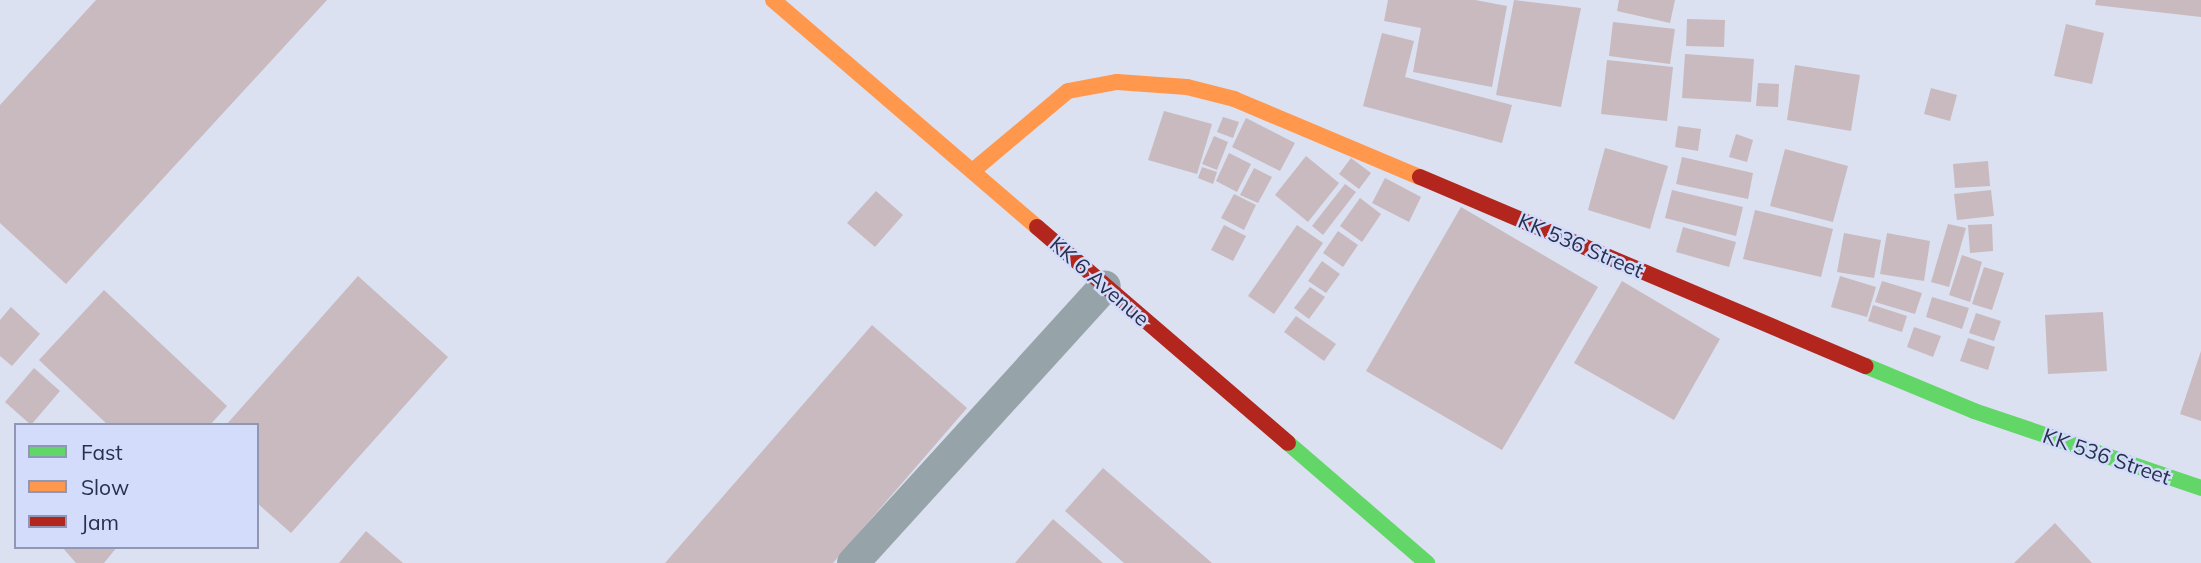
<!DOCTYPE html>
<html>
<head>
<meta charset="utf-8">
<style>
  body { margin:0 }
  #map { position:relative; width:2201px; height:563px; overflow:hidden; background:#dce1f1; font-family:Mulish,sans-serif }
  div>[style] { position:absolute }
  .building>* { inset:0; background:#c8babe }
  .lane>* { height:32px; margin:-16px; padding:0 16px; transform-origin:16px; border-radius:16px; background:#96a4a9 }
  .fast>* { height:16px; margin:-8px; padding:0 8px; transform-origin:8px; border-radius:8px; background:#63d668 }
  .slow>* { height:16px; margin:-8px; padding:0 8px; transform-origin:8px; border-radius:8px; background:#ff974d }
  .jam>* { height:16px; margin:-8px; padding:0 8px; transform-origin:8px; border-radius:8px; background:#b3261e }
  span { translate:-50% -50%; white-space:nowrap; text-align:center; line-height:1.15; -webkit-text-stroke:5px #d3dcfa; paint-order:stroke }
  .street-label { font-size:21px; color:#29304d }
  .legend { position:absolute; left:14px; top:423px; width:245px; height:126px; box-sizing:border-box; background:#d3dcfa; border:2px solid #8f97b5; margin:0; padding:9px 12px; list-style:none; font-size:21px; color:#29304d }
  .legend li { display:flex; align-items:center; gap:14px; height:35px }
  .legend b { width:35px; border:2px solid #8f97b5 }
</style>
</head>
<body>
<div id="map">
  <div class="building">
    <i style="clip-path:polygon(96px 0,327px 0,66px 284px,0 223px,0 105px)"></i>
    <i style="clip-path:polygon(1388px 0,1475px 0,1507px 6px,1492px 87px,1413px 72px,1421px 28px,1384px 21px)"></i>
    <i style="clip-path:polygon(1514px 0,1581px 8px,1561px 107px,1496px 95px)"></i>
    <i style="clip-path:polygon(1619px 0,1675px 0,1670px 23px,1617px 11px)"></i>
    <i style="clip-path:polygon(2096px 0,2201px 0,2201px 17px,2095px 5px)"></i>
    <i style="clip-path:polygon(1687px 19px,1725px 20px,1724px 47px,1686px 46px)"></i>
    <i style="clip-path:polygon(1613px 22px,1675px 29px,1670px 64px,1609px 56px)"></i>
    <i style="clip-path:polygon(2066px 24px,2104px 33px,2092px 84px,2054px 76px)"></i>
    <i style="clip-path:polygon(1382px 33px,1414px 41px,1405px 77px,1512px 105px,1502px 143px,1363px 106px)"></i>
    <i style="clip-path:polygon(1685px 54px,1754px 59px,1751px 102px,1682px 98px)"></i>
    <i style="clip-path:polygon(1607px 60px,1673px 67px,1667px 121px,1601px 114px)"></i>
    <i style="clip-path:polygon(1795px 65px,1860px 75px,1851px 131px,1787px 120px)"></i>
    <i style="clip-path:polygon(1758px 83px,1779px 84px,1778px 107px,1756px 106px)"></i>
    <i style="clip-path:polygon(1931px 88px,1957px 95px,1950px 121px,1924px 114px)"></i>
    <i style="clip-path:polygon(1164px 111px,1212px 124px,1197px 174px,1148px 160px)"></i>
    <i style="clip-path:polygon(1223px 117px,1239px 122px,1233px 138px,1217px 132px)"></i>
    <i style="clip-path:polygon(1246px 118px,1295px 143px,1280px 171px,1232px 147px)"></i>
    <i style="clip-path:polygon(1678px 126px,1701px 129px,1698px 151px,1675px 147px)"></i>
    <i style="clip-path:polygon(1736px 134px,1753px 140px,1747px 162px,1729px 157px)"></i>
    <i style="clip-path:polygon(1214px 136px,1228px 142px,1217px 170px,1202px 164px)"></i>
    <i style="clip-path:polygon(1605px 148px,1668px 166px,1650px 229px,1588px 210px)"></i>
    <i style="clip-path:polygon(1785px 149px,1848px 166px,1833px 222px,1770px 206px)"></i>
    <i style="clip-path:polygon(1229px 153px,1251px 164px,1237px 192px,1216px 181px)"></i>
    <i style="clip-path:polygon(1306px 156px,1339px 183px,1308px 222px,1275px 195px)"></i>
    <i style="clip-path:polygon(1682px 157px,1753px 173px,1748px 199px,1676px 184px)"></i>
    <i style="clip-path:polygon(1351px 158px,1371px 173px,1359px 189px,1339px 174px)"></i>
    <i style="clip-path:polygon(1988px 161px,1990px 186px,1955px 188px,1953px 164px)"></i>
    <i style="clip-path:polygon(1202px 167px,1217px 172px,1213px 184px,1198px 178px)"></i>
    <i style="clip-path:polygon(1254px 168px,1272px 177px,1258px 203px,1240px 195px)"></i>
    <i style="clip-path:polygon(1385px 178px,1421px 197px,1409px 222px,1372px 203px)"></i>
    <i style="clip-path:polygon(1345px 184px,1356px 192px,1323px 235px,1312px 226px)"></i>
    <i style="clip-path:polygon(1672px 190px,1743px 207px,1736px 236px,1665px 218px)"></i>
    <i style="clip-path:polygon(1991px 190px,1994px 216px,1957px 220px,1954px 194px)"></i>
    <i style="clip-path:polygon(876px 191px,903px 215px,875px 247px,847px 223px)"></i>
    <i style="clip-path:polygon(1234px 194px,1256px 205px,1244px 230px,1221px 218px)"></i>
    <i style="clip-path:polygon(1360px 198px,1381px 214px,1362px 242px,1340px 226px)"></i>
    <i style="clip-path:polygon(1461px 207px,1598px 287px,1502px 450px,1366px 371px)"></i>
    <i style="clip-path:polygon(1755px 210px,1833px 229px,1821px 277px,1743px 259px)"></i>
    <i style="clip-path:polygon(1948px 224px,1966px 228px,1949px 287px,1931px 282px)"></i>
    <i style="clip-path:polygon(1992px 224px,1993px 251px,1970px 253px,1968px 225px)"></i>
    <i style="clip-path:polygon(1224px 225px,1246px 236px,1233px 261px,1211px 250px)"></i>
    <i style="clip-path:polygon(1297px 225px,1323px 243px,1274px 314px,1248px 296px)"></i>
    <i style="clip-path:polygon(1683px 227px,1736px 242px,1729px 267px,1676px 252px)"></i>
    <i style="clip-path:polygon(1338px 231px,1358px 245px,1343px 267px,1323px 253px)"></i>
    <i style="clip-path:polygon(1844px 233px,1881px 240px,1874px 278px,1837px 272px)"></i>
    <i style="clip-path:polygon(1887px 233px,1930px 241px,1924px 281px,1880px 274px)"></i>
    <i style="clip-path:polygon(1962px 255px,1982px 262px,1970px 302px,1949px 295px)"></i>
    <i style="clip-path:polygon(1322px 261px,1340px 274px,1326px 293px,1308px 281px)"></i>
    <i style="clip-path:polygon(1984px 267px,2004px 273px,1992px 310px,1972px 304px)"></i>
    <i style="clip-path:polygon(358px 276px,448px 357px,291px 533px,257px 503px,257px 425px,226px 425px)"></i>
    <i style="clip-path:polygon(1840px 276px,1876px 287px,1867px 317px,1831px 307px)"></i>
    <i style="clip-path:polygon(1622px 281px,1720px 339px,1674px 420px,1574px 363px)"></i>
    <i style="clip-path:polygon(1882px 281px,1922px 293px,1915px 314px,1875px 302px)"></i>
    <i style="clip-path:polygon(1310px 287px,1325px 297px,1309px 319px,1294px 308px)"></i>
    <i style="clip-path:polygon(104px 290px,227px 406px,210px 425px,108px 425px,39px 360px)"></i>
    <i style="clip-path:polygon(1932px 297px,1969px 308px,1962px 329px,1926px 317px)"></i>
    <i style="clip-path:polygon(1873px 305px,1907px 316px,1902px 332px,1868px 321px)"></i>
    <i style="clip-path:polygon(11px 307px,40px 334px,12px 366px,0 356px,0 320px)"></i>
    <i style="clip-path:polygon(2103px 312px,2107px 371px,2048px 374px,2045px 315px)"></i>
    <i style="clip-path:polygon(1976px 313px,2001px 321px,1994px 341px,1969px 333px)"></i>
    <i style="clip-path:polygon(1296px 316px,1336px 344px,1324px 361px,1284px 332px)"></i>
    <i style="clip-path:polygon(872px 325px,967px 408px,833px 563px,665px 563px)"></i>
    <i style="clip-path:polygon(1914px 327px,1941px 336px,1933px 357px,1907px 347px)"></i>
    <i style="clip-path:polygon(1968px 338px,1995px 347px,1988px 370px,1960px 361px)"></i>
    <i style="clip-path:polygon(2201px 351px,2201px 421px,2180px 414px)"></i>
    <i style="clip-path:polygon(34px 368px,60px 391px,31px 425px,5px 402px)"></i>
    <i style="clip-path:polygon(1103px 468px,1212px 563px,1124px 563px,1065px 511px)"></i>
    <i style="clip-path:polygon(1053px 519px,1103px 563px,1015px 563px)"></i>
    <i style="clip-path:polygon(2055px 523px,2092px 563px,2014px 563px)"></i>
    <i style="clip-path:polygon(366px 531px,403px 563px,339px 563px)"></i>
    <i style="clip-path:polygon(62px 547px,117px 547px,104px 563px,76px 563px)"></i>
  </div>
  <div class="lane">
    <i style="left:853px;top:563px;width:374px;rotate:-47.7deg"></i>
  </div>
  <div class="fast">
    <i style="left:1866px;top:366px;width:117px;rotate:22.6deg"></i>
    <i style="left:1974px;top:411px;width:240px;rotate:18.7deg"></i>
    <i style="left:1288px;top:443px;width:184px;rotate:40.8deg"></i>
  </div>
  <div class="slow">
    <i style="left:773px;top:0;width:348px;rotate:40.7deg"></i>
    <i style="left:975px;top:169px;width:121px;rotate:-40deg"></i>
    <i style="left:1068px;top:91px;width:50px;rotate:-10.4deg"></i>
    <i style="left:1117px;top:82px;width:70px;rotate:4.1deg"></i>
    <i style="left:1187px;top:87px;width:49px;rotate:14.3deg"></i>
    <i style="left:1234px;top:99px;width:202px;rotate:22.8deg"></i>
  </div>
  <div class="jam">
    <i style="left:1420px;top:177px;width:484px;rotate:23deg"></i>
    <i style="left:1037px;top:227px;width:331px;rotate:40.7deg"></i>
  </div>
  <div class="street-label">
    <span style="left:1581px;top:245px;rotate:23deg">KK 536 Street</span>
    <span style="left:1100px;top:281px;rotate:41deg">KK 6 Avenue</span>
    <span style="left:2107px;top:456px;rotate:19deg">KK 536 Street</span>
  </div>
  <ul class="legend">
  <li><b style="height:9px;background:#63d668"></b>Fast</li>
  <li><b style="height:9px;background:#ff974d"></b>Slow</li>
  <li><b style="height:9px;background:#b3261e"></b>Jam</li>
  </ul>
</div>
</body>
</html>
